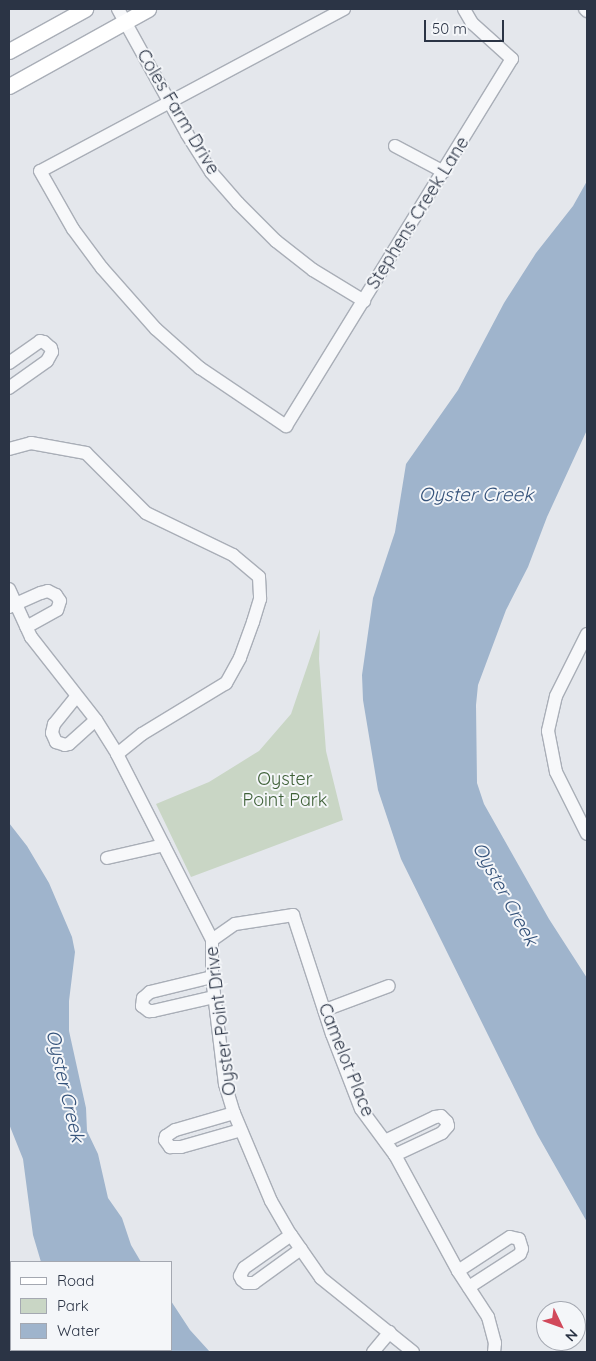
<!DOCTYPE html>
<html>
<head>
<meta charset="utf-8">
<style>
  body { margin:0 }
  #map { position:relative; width:596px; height:1361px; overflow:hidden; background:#e4e7ec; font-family:Quicksand,sans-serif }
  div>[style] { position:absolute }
  .green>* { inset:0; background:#c9d6c5 }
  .water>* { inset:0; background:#9fb4cc }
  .roads { filter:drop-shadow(1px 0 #a9aeb7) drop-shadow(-1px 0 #a9aeb7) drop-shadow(0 1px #a9aeb7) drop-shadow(0 -1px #a9aeb7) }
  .minor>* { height:12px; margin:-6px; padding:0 6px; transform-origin:6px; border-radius:6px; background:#f7f8fa }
  .major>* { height:15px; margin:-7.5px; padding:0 7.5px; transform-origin:7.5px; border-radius:7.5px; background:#fff }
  span { translate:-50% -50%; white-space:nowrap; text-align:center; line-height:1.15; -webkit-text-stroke:4px #f4f6f9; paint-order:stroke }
  .street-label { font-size:18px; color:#2b3445 }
  .park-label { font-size:18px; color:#3f6138 }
  .water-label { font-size:19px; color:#34527a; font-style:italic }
  .frame { position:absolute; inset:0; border:10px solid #2b3445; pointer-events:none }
  .legend { position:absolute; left:10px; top:1261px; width:162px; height:90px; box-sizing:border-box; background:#f4f6f9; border:1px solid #a4a8b1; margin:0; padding:6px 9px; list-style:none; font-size:15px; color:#2b3445 }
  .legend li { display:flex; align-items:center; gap:10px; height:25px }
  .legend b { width:25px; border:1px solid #a4a8b1 }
  .north { position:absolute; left:536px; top:1301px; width:50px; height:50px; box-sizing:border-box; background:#f4f6f9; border:1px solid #a4a8b1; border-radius:50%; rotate:132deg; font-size:14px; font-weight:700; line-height:20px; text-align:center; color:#2b3445 }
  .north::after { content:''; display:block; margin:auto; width:18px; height:22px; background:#d1495b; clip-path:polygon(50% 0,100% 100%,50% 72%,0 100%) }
  .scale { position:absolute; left:424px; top:20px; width:80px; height:22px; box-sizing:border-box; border:2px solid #2b3445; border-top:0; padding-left:6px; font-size:15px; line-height:18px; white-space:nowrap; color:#2b3445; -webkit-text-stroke:4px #f4f6f9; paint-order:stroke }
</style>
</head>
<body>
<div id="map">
  <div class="green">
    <i style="clip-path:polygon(320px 629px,319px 659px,326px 751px,343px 820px,191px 877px,156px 804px,209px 782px,259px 751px,291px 714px)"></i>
  </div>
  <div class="water">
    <i style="clip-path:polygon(587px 181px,587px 430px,547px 517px,528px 567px,506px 610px,478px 685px,476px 705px,477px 783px,484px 804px,549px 919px,587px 978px,587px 1222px,537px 1134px,401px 859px,378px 790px,363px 700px,362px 675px,373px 598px,395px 532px,406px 464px,458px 390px,504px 303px,536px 253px,573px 206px)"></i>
    <i style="clip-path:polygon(9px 823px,27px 846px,49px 883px,72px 937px,75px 952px,69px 1001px,69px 1031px,86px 1108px,87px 1131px,98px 1154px,108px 1198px,122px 1218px,131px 1245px,141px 1262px,41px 1262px,33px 1235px,23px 1159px,9px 1124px)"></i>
    <i style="clip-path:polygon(171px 1301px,190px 1330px,210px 1352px,93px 1352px,91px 1350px,171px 1350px)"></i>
  </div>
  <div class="roads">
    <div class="minor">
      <i style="left:118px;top:9px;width:143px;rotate:61.1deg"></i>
      <i style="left:187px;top:134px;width:45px;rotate:57.7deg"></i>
      <i style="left:211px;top:172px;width:41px;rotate:48.9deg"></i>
      <i style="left:238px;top:203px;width:54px;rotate:45deg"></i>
      <i style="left:276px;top:241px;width:47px;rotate:38.1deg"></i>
      <i style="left:313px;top:270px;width:60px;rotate:31.3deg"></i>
      <i style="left:344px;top:9px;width:344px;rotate:151.9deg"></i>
      <i style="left:40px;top:171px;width:67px;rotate:60.4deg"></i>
      <i style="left:73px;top:229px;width:49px;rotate:53.4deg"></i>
      <i style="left:102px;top:268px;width:81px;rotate:48.5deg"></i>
      <i style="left:156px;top:329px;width:59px;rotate:41.6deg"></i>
      <i style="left:200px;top:368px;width:104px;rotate:34deg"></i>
      <i style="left:286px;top:426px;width:431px;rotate:-58.4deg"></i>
      <i style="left:512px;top:59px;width:54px;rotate:-138deg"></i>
      <i style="left:472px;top:23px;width:16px;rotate:-120deg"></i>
      <i style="left:585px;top:9px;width:3px;rotate:45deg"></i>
      <i style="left:395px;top:146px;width:55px;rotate:28deg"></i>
      <i style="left:9px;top:363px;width:38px;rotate:-35deg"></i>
      <i style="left:40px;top:341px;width:4px;rotate:14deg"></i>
      <i style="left:44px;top:342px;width:9px;rotate:41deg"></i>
      <i style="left:51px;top:348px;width:4px;rotate:76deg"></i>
      <i style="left:52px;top:352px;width:10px;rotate:119deg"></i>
      <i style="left:47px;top:361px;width:47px;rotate:144.6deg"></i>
      <i style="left:9px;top:449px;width:23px;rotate:-15deg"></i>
      <i style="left:31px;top:443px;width:56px;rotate:10.3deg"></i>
      <i style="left:86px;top:453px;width:85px;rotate:45deg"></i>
      <i style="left:146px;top:513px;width:97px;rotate:25.8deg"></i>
      <i style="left:233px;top:555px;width:34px;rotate:40deg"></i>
      <i style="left:259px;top:577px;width:22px;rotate:87deg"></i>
      <i style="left:260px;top:599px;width:24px;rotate:107deg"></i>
      <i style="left:253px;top:622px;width:38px;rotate:110deg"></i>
      <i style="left:240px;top:658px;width:29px;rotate:119deg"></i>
      <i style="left:226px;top:683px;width:98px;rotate:148.7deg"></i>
      <i style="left:142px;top:734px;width:32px;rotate:141deg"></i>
      <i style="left:9px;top:589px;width:53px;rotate:65.4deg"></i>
      <i style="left:31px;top:637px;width:105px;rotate:51.9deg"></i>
      <i style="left:96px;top:720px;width:40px;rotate:58deg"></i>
      <i style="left:117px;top:754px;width:209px;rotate:62.9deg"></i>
      <i style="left:212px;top:940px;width:37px;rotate:90deg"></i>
      <i style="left:212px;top:977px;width:108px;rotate:83.1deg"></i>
      <i style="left:225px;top:1084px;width:30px;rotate:73deg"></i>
      <i style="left:234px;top:1113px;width:95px;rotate:67.2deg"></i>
      <i style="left:271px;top:1201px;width:39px;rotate:60deg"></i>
      <i style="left:291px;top:1235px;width:52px;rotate:55.1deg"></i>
      <i style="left:321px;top:1278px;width:118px;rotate:38.8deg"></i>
      <i style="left:9px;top:607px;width:35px;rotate:-24deg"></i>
      <i style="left:41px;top:593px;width:7px;rotate:-16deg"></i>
      <i style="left:48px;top:591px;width:9px;rotate:27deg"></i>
      <i style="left:56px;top:595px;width:7px;rotate:56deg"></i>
      <i style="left:60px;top:601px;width:9px;rotate:108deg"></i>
      <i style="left:57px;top:610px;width:35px;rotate:151deg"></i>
      <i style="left:587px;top:634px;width:69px;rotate:116.6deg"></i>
      <i style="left:556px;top:696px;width:36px;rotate:103deg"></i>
      <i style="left:548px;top:731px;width:42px;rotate:79deg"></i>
      <i style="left:556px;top:772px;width:69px;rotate:63.4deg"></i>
      <i style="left:76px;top:697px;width:35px;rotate:129deg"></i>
      <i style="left:54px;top:724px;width:9px;rotate:103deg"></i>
      <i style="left:52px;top:733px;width:10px;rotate:66deg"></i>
      <i style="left:56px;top:742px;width:9px;rotate:18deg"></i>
      <i style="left:65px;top:745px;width:4px;rotate:-14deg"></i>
      <i style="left:69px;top:744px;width:36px;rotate:-42deg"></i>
      <i style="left:107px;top:858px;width:58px;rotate:-12.8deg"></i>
      <i style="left:212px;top:940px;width:28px;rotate:-35deg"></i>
      <i style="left:235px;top:924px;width:59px;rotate:-8.8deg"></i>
      <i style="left:293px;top:915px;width:125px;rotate:71.9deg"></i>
      <i style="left:332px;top:1034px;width:80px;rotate:68.9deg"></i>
      <i style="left:361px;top:1109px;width:57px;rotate:53.5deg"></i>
      <i style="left:395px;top:1155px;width:132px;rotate:61.5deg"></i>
      <i style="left:458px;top:1271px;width:55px;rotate:56.9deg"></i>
      <i style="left:488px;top:1317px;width:27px;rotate:75deg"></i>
      <i style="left:495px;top:1343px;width:9px;rotate:96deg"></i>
      <i style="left:212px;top:977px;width:64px;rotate:166.4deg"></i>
      <i style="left:150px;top:992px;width:9px;rotate:139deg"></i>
      <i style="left:143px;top:998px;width:8px;rotate:97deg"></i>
      <i style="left:142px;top:1006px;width:9px;rotate:36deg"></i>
      <i style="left:149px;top:1011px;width:4px"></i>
      <i style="left:153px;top:1011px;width:63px;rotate:-12.9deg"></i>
      <i style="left:325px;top:1010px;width:68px;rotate:-20.6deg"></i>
      <i style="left:234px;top:1113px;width:61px;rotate:163.9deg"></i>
      <i style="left:175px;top:1130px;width:11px;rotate:146deg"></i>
      <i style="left:166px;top:1136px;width:4px;rotate:104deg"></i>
      <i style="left:165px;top:1140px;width:9px;rotate:54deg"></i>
      <i style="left:170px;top:1147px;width:11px"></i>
      <i style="left:181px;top:1147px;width:62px;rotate:-15.8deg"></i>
      <i style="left:385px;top:1141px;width:55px;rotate:-25.6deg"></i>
      <i style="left:435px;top:1117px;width:6px;rotate:-9deg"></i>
      <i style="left:441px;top:1116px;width:8px;rotate:45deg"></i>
      <i style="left:447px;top:1122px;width:4px;rotate:76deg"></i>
      <i style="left:448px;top:1126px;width:9px;rotate:131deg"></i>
      <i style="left:442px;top:1133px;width:52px;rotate:154.9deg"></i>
      <i style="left:291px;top:1235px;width:57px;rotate:144.9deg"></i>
      <i style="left:244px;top:1268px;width:9px;rotate:117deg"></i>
      <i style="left:240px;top:1276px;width:4px;rotate:63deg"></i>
      <i style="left:242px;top:1280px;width:5px;rotate:37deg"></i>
      <i style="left:246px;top:1283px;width:8px"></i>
      <i style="left:254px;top:1283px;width:58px;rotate:-35.9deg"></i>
      <i style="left:458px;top:1271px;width:62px;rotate:-33.2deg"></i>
      <i style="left:510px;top:1237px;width:9px;rotate:13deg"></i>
      <i style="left:519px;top:1239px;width:10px;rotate:73deg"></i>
      <i style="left:522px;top:1249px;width:5px;rotate:112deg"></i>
      <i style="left:520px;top:1254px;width:61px;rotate:147.1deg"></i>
      <i style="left:373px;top:1352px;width:26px;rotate:-50deg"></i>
    </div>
    <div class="major">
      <i style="left:9px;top:51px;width:87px;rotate:-28.9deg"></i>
      <i style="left:9px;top:86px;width:159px;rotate:-29deg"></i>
    </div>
  </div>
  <div class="street-label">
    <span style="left:178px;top:112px;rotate:59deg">Coles Farm Drive</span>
    <span style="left:418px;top:213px;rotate:-58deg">Stephens Creek Lane</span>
    <span style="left:221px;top:1021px;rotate:-97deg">Oyster Point Drive</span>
    <span style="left:346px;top:1060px;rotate:68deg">Camelot Place</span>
  </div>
  <div class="park-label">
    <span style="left:285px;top:790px">Oyster<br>Point Park</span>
  </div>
  <div class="water-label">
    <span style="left:476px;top:495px">Oyster Creek</span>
    <span style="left:505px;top:894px;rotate:61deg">Oyster Creek</span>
    <span style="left:65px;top:1086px;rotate:77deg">Oyster Creek</span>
  </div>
  <div class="frame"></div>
  <ul class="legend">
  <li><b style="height:6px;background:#fff"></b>Road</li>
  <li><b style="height:14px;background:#c9d6c5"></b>Park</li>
  <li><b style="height:14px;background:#9fb4cc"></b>Water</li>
  </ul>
  <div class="north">N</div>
  <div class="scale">50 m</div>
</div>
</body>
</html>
